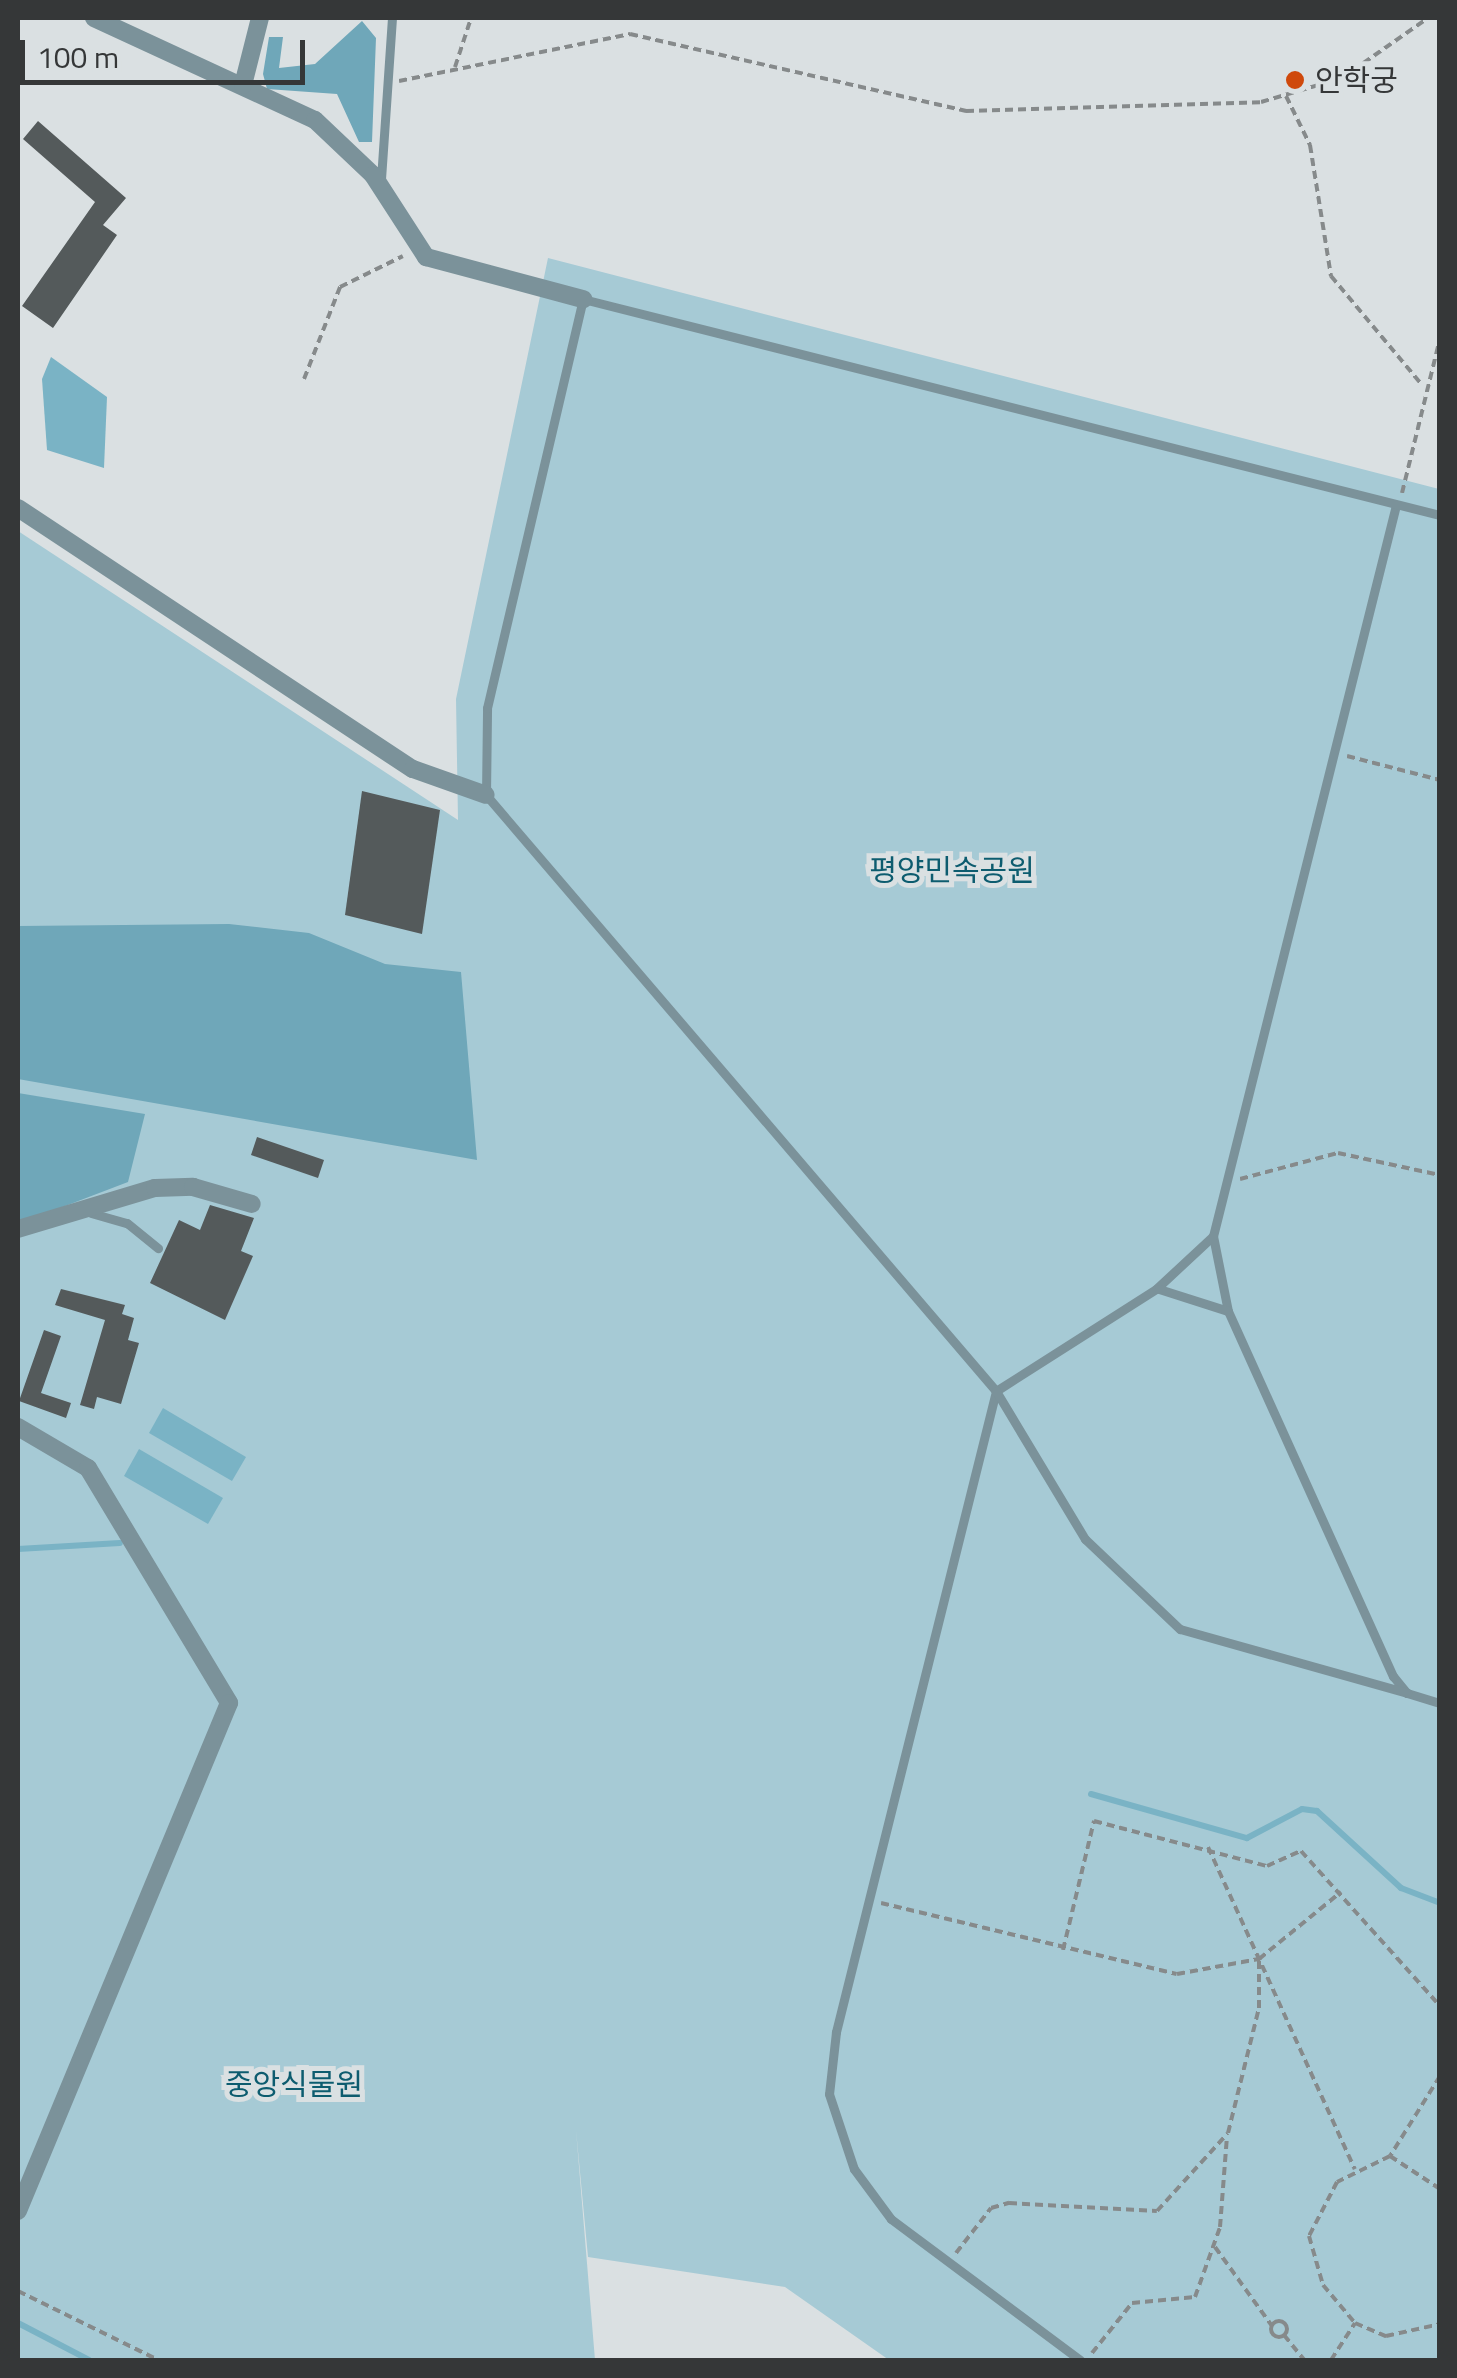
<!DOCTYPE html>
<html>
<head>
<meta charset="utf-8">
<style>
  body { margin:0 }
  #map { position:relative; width:1457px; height:2378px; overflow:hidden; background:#dae0e2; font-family:"Titillium Web","Noto Sans KR",sans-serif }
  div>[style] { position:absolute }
  .green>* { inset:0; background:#a6cad5 }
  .forest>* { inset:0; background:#6fa7b9 }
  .water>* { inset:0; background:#7ab3c5 }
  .stream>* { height:6px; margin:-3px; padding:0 3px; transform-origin:3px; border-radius:3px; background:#7ab3c5 }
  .building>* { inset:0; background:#545a5b }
  .path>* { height:4px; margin-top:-2px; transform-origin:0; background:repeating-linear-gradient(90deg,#868a8b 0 8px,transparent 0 13px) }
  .path>.ring { margin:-2px; padding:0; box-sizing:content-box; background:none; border:4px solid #868a8b; border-radius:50% }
  .service>* { height:9px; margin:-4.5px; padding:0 4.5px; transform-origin:4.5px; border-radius:4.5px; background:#7b929a }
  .minor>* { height:18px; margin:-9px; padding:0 9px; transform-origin:9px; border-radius:9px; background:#7b929a }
  .dots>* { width:28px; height:28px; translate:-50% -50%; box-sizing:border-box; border:5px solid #dae0e2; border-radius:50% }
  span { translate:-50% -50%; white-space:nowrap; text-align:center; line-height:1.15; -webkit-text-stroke:10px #dae0e2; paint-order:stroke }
  .poi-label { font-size:30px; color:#353738 }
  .left { translate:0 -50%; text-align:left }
  .park-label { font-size:30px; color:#0d5c6f }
  .frame { position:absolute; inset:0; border:20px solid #353738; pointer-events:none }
  .scale { position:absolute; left:20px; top:40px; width:285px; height:45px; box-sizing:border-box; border:5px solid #353738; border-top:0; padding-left:12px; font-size:30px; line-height:35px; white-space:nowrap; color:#353738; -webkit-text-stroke:8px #dae0e2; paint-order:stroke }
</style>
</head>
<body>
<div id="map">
  <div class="green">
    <i style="clip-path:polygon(548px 258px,1439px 489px,1439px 2360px,889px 2360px,785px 2287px,588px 2257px,576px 2130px,595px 2360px,18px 2360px,18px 531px,458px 820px,456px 699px)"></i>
  </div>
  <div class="forest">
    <i style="clip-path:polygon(362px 21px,376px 38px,372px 142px,359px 142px,337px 94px,267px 89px,263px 74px,269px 37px,283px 37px,279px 68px,315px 64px)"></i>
    <i style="clip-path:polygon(229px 924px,309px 933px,385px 964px,461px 972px,477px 1160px,18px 1079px,18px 926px)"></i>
    <i style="clip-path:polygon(18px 1093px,145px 1114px,128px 1182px,18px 1224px)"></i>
  </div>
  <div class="water">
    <i style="clip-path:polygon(51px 357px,107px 397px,104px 468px,47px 450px,42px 379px)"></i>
    <i style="clip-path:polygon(163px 1408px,246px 1457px,232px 1481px,149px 1433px)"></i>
    <i style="clip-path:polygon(139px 1449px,223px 1498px,208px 1524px,124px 1476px)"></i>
  </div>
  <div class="stream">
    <i style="left:18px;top:1549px;width:102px;rotate:-3.4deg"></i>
    <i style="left:1091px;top:1794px;width:162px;rotate:15.8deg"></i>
    <i style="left:1247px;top:1838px;width:62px;rotate:-27.8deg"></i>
    <i style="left:1302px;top:1809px;width:15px;rotate:8deg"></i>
    <i style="left:1317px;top:1811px;width:114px;rotate:42.5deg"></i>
    <i style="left:1401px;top:1888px;width:42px;rotate:21deg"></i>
    <i style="left:18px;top:2323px;width:80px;rotate:27.5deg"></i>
  </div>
  <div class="building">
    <i style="clip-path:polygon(38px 121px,126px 198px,103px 225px,117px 235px,53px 328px,22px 306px,95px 202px,23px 139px)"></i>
    <i style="clip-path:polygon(362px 791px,440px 810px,422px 934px,345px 915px)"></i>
    <i style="clip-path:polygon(257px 1137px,324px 1160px,318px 1178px,251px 1155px)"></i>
    <i style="clip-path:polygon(210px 1205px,254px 1218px,241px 1251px,253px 1256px,225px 1320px,150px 1283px,179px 1220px,200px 1230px)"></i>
    <i style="clip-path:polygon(61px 1289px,125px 1305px,122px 1314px,134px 1318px,128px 1340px,139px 1343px,121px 1404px,97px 1397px,94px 1409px,80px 1405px,105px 1320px,55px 1305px)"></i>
    <i style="clip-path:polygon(44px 1330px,61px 1336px,41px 1393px,71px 1403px,66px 1418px,19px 1401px)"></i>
  </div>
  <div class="path">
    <i style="left:455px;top:67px;width:52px;rotate:-71.9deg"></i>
    <i style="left:399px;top:81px;width:236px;rotate:-11.5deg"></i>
    <i style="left:630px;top:34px;width:345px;rotate:12.9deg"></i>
    <i style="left:966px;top:111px;width:295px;rotate:-1.7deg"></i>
    <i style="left:1261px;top:102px;width:84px;rotate:-16.5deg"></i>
    <i style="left:1342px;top:78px;width:105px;rotate:-34.9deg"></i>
    <i style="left:1286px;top:96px;width:55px;rotate:63.9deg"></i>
    <i style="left:1310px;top:145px;width:133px;rotate:80.9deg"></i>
    <i style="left:1331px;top:276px;width:142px;rotate:50.1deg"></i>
    <i style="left:304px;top:379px;width:99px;rotate:-68.6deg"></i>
    <i style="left:340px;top:287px;width:70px;rotate:-26.2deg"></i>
    <i style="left:1402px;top:493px;width:160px;rotate:-76.2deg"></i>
    <i style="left:1347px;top:756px;width:96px;rotate:14.5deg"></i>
    <i style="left:1240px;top:1179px;width:101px;rotate:-14.9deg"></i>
    <i style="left:1338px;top:1153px;width:104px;rotate:12.2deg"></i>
    <i style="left:1208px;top:1847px;width:354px;rotate:65.5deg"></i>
    <i style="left:881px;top:1903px;width:304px;rotate:13.5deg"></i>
    <i style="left:1177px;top:1974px;width:83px;rotate:-10.4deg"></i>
    <i style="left:1259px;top:1959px;width:106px;rotate:-39.3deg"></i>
    <i style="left:1063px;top:1950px;width:133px;rotate:-76.5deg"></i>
    <i style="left:1094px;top:1821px;width:179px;rotate:14.6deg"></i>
    <i style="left:1267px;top:1866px;width:37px;rotate:-24deg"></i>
    <i style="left:1301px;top:1851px;width:208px;rotate:48.1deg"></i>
    <i style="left:1440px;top:2076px;width:94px;rotate:122deg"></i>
    <i style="left:1390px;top:2156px;width:59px;rotate:153.9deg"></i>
    <i style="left:1337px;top:2182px;width:61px;rotate:117.4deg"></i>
    <i style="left:1309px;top:2236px;width:51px;rotate:74.1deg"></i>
    <i style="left:1323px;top:2285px;width:50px;rotate:49.9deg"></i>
    <i style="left:1355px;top:2323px;width:34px;rotate:23deg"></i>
    <i style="left:1386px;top:2336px;width:55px;rotate:-12.5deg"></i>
    <i style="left:1390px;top:2156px;width:60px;rotate:33.4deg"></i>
    <i style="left:1215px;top:2247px;width:97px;rotate:54.2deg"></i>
    <i style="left:956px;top:2253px;width:57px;rotate:-52.1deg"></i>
    <i style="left:991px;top:2208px;width:19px;rotate:-16deg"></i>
    <i style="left:1009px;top:2203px;width:148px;rotate:3.1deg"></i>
    <i style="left:1157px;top:2211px;width:105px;rotate:-47.7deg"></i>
    <i style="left:1228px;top:2133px;width:129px;rotate:-76.1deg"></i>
    <i style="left:1259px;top:2008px;width:49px;rotate:-90deg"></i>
    <i style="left:18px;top:2291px;width:156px;rotate:26.2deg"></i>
    <i class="ring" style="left:1271px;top:2321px;width:12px;height:12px"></i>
    <i style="left:1284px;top:2335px;width:32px;rotate:51deg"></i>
    <i style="left:1092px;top:2353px;width:64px;rotate:-51.3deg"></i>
    <i style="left:1132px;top:2303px;width:63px;rotate:-5.4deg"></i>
    <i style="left:1195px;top:2297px;width:74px;rotate:-70.3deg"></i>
    <i style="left:1220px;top:2227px;width:90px;rotate:-85.6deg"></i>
    <i style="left:1331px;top:2360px;width:44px;rotate:-57deg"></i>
  </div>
  <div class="service">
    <i style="left:381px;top:179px;width:161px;rotate:-86.1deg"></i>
    <i style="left:1396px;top:505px;width:754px;rotate:104.05deg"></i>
    <i style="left:1213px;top:1236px;width:76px;rotate:78.7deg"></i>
    <i style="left:1228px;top:1311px;width:401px;rotate:65.7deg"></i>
    <i style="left:1393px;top:1676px;width:22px;rotate:51deg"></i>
    <i style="left:1407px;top:1693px;width:34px;rotate:17deg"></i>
    <i style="left:91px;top:1213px;width:37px;rotate:16deg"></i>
    <i style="left:127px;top:1223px;width:40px;rotate:39deg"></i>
    <i style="left:1213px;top:1236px;width:78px;rotate:137.1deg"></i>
    <i style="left:1156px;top:1289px;width:190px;rotate:147.5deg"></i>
    <i style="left:996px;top:1391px;width:784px;rotate:-130.55deg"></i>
    <i style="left:486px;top:795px;width:87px;rotate:-89.3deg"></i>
    <i style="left:487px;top:708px;width:420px;rotate:-76.8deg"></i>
    <i style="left:583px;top:299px;width:884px;rotate:14.15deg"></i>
    <i style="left:1159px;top:1289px;width:72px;rotate:17.7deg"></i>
    <i style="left:996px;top:1391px;width:661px;rotate:104.02deg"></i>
    <i style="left:836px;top:2032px;width:62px;rotate:96.4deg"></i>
    <i style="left:829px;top:2094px;width:79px;rotate:71.6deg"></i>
    <i style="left:854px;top:2169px;width:62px;rotate:53.5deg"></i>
    <i style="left:891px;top:2219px;width:236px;rotate:36.7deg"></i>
    <i style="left:996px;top:1391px;width:173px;rotate:59deg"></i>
    <i style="left:1085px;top:1539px;width:131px;rotate:43.5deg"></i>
    <i style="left:1180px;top:1629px;width:236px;rotate:15.7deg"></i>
  </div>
  <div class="minor">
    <i style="left:94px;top:18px;width:243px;rotate:24.8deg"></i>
    <i style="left:315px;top:120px;width:80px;rotate:43.5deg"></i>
    <i style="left:373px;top:175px;width:98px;rotate:57.1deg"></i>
    <i style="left:426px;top:257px;width:163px;rotate:15deg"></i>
    <i style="left:243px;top:85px;width:69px;rotate:-75.8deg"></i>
    <i style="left:18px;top:508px;width:473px;rotate:33.5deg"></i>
    <i style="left:413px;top:769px;width:77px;rotate:19.6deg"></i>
    <i style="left:18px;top:1229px;width:143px;rotate:-16.7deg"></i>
    <i style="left:155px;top:1188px;width:38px;rotate:-2deg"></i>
    <i style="left:193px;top:1187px;width:61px;rotate:16.1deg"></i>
    <i style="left:18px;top:1427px;width:81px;rotate:30.4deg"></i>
    <i style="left:88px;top:1468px;width:274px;rotate:59deg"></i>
    <i style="left:229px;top:1703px;width:550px;rotate:112.56deg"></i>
  </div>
  <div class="dots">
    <i style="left:1295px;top:80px;background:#cf490c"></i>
  </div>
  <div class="poi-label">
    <span class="left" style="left:1315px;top:80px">안학궁</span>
  </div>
  <div class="park-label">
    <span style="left:952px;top:870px">평양민속공원</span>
    <span style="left:294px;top:2084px">중앙식물원</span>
  </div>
  <div class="frame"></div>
  <div class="scale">100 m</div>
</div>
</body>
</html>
